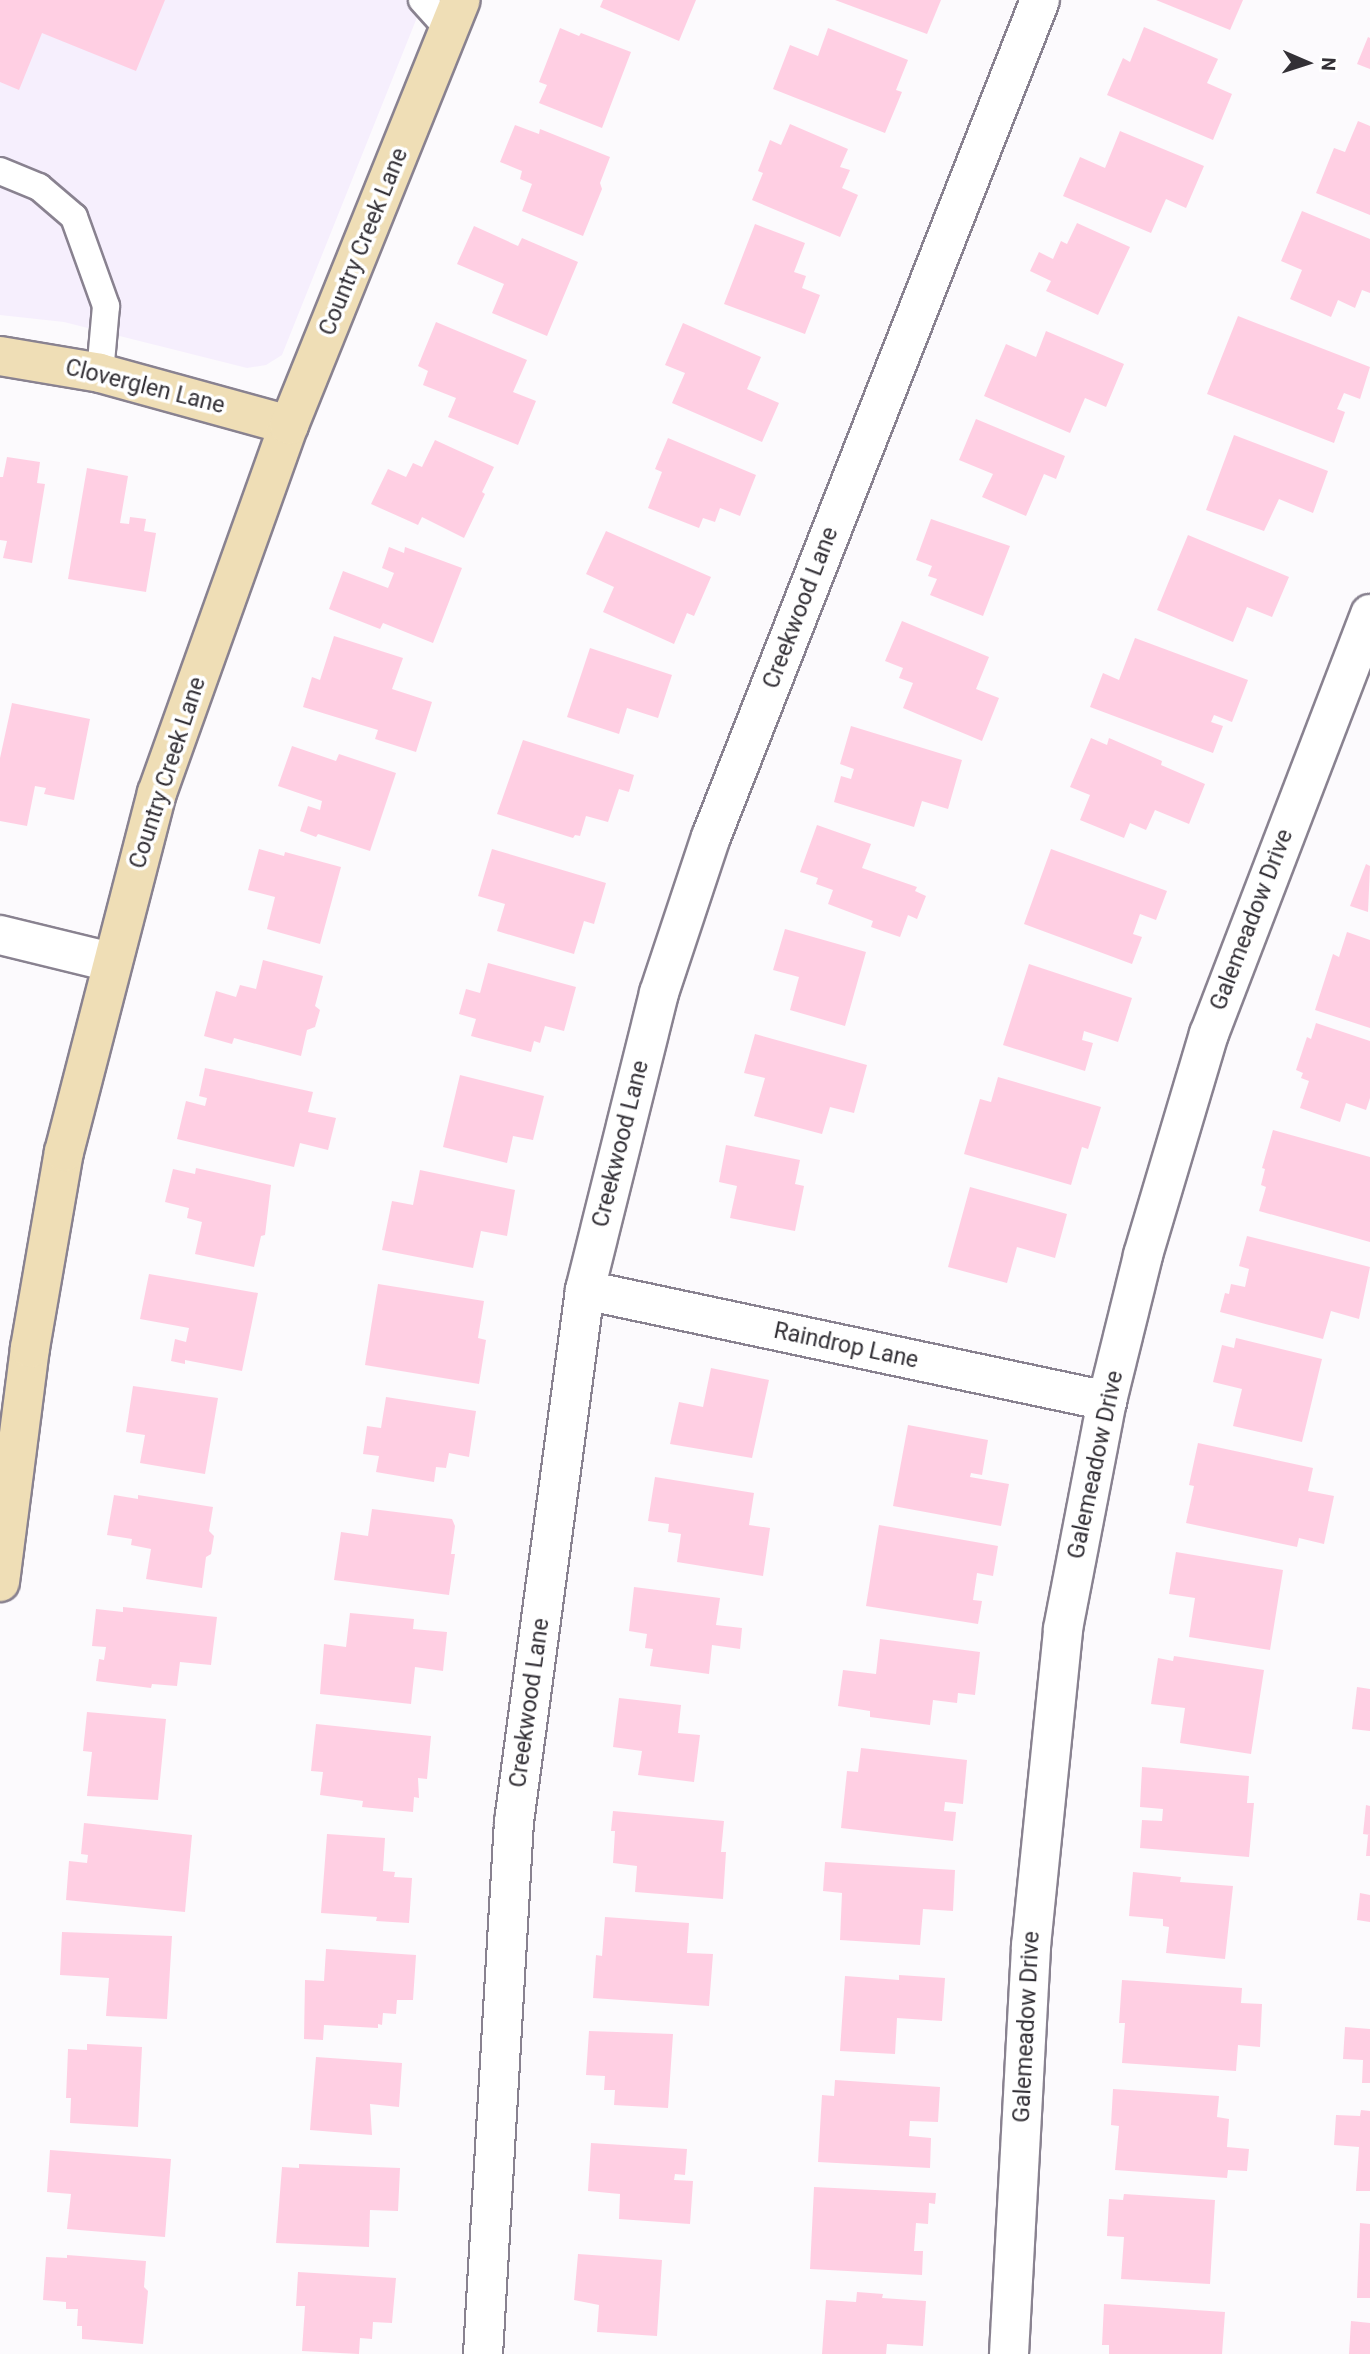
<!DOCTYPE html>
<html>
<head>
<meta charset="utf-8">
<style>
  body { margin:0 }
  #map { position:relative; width:1370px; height:2354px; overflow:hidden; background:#fcfafd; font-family:Roboto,sans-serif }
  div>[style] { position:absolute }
  .built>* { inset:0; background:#f6effd }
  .building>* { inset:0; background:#ffcfe3 }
  .roads { filter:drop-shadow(2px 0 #898290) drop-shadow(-2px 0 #898290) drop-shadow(0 2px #898290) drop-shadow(0 -2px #898290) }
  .lane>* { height:26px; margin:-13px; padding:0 13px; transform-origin:13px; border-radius:13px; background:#fff }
  .street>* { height:38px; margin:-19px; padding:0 19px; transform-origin:19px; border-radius:19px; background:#fff }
  .secondary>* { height:38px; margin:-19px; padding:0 19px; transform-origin:19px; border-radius:19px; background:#efdeb6 }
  span { translate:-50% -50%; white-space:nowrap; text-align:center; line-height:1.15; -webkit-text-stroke:7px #fff; paint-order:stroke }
  .street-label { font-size:23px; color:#333036 }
  .north { position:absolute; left:1272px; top:28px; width:70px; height:70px; -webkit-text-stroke:5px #fff; paint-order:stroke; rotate:93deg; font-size:19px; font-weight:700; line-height:28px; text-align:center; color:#333036 }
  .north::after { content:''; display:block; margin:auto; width:24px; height:32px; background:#333036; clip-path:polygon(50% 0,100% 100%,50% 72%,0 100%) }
</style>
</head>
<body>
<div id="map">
  <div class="built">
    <i style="clip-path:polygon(0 0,424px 0,282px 355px,266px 365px,247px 368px,64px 322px,0 315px)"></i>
  </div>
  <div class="building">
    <i style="clip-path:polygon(0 0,165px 0,136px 71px,42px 33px,19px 90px,0 82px)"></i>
    <i style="clip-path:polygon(603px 0,696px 0,679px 41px,600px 7px)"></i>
    <i style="clip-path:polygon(835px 0,941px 0,927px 34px)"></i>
    <i style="clip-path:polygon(1156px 0,1243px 0,1230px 30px)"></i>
    <i style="clip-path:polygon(1144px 27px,1218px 59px,1207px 83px,1232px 94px,1213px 140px,1107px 95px,1123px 58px,1130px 62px)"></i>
    <i style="clip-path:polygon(560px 28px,579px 36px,581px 33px,631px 52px,602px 128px,539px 103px,547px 85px,539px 82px)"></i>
    <i style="clip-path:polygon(828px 28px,908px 60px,896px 90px,902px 92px,885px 133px,773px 89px,790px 45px,818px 56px)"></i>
    <i style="clip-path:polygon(1368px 37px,1370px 38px,1370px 69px,1357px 64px)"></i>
    <i style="clip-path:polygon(1358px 121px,1370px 126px,1370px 215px,1316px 193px,1334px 148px,1345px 152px)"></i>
    <i style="clip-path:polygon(790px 124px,848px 149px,840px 167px,850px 170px,842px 188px,858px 195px,840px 237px,752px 200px,763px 173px,758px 171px,770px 140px,781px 145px)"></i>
    <i style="clip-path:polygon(515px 125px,539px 134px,540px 129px,610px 157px,600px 183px,602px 189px,583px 236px,522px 211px,532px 184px,520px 179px,522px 171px,500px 162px)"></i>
    <i style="clip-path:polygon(1120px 131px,1204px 166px,1186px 208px,1166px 199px,1151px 233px,1063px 196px,1080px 157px,1105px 168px)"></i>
    <i style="clip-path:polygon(1302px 211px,1370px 239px,1370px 293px,1362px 290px,1355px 308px,1338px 300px,1331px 317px,1290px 299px,1302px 270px,1281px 261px)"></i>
    <i style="clip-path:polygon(1077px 223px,1130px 247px,1098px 315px,1046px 291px,1051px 281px,1030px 271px,1039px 252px,1053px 259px,1061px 241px,1067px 244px)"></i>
    <i style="clip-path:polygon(755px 224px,805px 243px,794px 272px,806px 276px,802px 288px,820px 295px,805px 334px,724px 304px)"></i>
    <i style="clip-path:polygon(474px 226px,518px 246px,522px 238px,578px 262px,547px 336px,492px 313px,504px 284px,457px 264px)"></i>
    <i style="clip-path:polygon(1238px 316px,1370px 367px,1360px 399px,1344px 393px,1337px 409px,1345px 412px,1334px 443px,1207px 394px)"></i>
    <i style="clip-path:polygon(436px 322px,527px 360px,513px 392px,536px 401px,518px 445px,448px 417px,456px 398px,423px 385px,428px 371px,418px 366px)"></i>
    <i style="clip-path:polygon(683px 323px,761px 357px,747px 389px,779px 403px,762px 442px,672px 403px,685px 373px,665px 365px)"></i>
    <i style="clip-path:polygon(1046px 331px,1124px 364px,1106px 407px,1085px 398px,1070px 433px,984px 396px,1006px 344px,1036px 357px)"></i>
    <i style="clip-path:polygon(976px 419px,1065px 456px,1056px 479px,1044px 474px,1026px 516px,982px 497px,993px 474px,959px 460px)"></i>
    <i style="clip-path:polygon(1234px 435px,1328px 471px,1313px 513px,1279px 499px,1264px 531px,1206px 510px)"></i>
    <i style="clip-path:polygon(668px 438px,756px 475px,740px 516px,720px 508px,715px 522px,703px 518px,699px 528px,648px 508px,662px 472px,655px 469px)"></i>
    <i style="clip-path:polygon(435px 440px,494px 467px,482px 492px,485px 494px,464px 538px,422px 517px,418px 525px,371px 504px,388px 469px,406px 477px,413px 463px,422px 467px)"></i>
    <i style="clip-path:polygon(7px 457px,40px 462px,37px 483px,45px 484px,32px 563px,3px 558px,7px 541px,0 540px,0 477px,3px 477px)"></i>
    <i style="clip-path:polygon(87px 468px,128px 476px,120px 523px,129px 524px,130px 517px,146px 519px,144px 531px,156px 533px,146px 592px,68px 579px)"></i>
    <i style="clip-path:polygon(931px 519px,1010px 546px,983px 616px,930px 595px,937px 579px,928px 576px,932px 566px,916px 560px)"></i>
    <i style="clip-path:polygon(606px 531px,711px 577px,694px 616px,687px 613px,674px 644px,603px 612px,614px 587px,586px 574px)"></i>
    <i style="clip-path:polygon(1188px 535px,1289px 577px,1272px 617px,1247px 607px,1233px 642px,1157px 610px)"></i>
    <i style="clip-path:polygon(389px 547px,404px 553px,405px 547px,462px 568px,433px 643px,383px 623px,380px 629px,329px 609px,343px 571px,388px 588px,394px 573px,382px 568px)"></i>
    <i style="clip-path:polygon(902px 621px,989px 657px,976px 689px,999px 698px,982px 741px,903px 708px,913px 683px,899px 678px,903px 668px,885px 661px)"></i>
    <i style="clip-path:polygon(334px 636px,403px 658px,392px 689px,432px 702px,416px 752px,375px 739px,378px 730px,303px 707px,312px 677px,320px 680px)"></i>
    <i style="clip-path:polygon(1135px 638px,1248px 680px,1232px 722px,1214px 715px,1211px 722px,1223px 726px,1213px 753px,1090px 707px,1103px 673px,1119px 680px)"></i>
    <i style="clip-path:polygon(590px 648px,672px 675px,658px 718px,627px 708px,619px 734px,567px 717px)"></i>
    <i style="clip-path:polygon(12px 703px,90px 719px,74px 800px,44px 794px,46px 788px,35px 786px,27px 826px,0 821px,0 758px)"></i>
    <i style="clip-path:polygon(851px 726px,962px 760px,948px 809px,922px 801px,914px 827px,834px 802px,841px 776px,851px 779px,854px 769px,840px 764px)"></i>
    <i style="clip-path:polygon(1091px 738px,1107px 745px,1109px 738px,1162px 761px,1161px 765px,1205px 784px,1189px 824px,1155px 810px,1146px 830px,1130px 823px,1124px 838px,1080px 820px,1090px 795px,1070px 787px)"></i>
    <i style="clip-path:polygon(523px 740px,634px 775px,629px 792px,619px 789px,608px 822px,586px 816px,580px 836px,575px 835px,573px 838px,497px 814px)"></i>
    <i style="clip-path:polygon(292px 746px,336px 761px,339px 754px,396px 773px,370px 851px,318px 834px,316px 837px,300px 831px,308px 806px,320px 810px,322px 801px,278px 786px)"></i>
    <i style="clip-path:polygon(817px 825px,871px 844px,862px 868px,917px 887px,915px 891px,926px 896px,917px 919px,908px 915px,900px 937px,871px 927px,873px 921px,828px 904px,833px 890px,816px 884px,818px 878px,800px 872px)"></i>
    <i style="clip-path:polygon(259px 849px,284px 856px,285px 852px,341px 867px,320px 944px,267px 929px,275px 897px,248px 890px)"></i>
    <i style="clip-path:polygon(492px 849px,606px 883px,594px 924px,584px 921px,574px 954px,497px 931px,505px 904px,478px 896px)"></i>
    <i style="clip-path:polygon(1051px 849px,1167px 891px,1156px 920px,1140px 914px,1133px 934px,1142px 937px,1132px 964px,1024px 924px)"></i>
    <i style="clip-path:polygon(1366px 864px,1370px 866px,1368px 912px,1350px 906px)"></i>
    <i style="clip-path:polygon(785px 929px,866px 952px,845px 1026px,790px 1010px,799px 977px,773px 970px)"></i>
    <i style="clip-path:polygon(1347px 932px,1370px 940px,1370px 1028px,1315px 1010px,1333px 954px,1339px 957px)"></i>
    <i style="clip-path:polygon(263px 960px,323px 976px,315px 1006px,320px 1010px,315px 1027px,307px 1030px,301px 1056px,234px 1038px,232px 1044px,204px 1036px,216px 991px,236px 997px,240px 985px,256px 989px)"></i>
    <i style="clip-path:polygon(488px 963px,576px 987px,564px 1031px,545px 1026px,540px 1043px,534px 1041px,531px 1052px,471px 1036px,476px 1019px,459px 1014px,466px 989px,480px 993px)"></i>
    <i style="clip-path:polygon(1029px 964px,1132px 998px,1118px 1042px,1084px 1031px,1082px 1040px,1093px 1043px,1085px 1071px,1003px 1045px)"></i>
    <i style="clip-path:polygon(1316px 1023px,1370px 1041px,1370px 1098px,1366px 1110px,1346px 1103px,1340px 1122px,1300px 1108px,1309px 1081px,1301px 1078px,1303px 1073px,1296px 1070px,1307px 1037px,1311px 1039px)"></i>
    <i style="clip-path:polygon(755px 1034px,867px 1065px,854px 1113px,830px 1107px,822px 1134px,754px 1116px,765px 1078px,744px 1073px)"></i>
    <i style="clip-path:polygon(205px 1068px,313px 1092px,308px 1112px,336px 1118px,328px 1150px,300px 1143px,294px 1167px,177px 1139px,186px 1101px,205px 1106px,207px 1098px,199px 1096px)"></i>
    <i style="clip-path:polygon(460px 1075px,544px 1096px,533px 1140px,513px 1136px,507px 1163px,443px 1147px)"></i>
    <i style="clip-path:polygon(998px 1077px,1101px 1107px,1088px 1149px,1082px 1147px,1071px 1185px,964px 1154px,980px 1099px,991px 1102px)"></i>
    <i style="clip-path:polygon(1273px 1130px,1370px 1157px,1370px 1242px,1259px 1211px,1266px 1187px,1261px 1185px,1265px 1169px,1262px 1168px)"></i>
    <i style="clip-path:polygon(726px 1145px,800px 1160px,795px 1184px,804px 1186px,795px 1231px,730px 1218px,737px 1186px,719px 1182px)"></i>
    <i style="clip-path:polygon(196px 1168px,271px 1185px,265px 1235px,261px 1236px,254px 1267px,195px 1254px,202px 1222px,187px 1218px,189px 1208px,165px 1202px,173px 1169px,195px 1174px)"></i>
    <i style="clip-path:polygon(420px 1170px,515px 1190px,507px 1236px,481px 1231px,473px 1268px,382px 1250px,392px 1201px,413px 1205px)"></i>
    <i style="clip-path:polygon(970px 1187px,1067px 1214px,1055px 1258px,1017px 1247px,1007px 1283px,948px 1267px)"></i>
    <i style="clip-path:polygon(1247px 1236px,1370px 1267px,1359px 1319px,1331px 1311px,1323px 1339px,1220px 1312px,1225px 1293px,1229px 1294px,1231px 1284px,1245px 1287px,1249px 1269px,1239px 1266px)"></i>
    <i style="clip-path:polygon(149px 1274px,258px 1293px,242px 1371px,185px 1360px,185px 1364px,171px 1361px,175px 1339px,186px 1342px,189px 1328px,140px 1319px)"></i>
    <i style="clip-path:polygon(378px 1284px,484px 1301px,478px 1338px,486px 1340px,479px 1384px,365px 1365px)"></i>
    <i style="clip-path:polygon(1236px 1338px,1322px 1359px,1302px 1442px,1233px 1426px,1242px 1389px,1213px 1382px,1222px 1345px,1234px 1348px)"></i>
    <i style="clip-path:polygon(711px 1368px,769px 1380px,752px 1458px,670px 1444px,679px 1402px,703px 1407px)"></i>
    <i style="clip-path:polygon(133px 1386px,218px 1398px,205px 1474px,140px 1463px,145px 1435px,126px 1432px)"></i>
    <i style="clip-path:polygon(386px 1397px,476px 1411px,469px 1457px,449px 1453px,446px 1468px,436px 1467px,434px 1482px,376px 1472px,379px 1456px,363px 1454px,367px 1426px,381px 1428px)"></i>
    <i style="clip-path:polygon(908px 1425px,988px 1440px,982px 1475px,971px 1473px,970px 1477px,1009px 1484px,1001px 1526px,893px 1506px)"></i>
    <i style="clip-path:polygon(1198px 1443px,1313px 1468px,1308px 1491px,1334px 1496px,1324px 1544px,1299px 1538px,1297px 1547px,1186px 1523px,1194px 1486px,1189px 1485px)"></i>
    <i style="clip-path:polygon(655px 1477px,754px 1493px,749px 1525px,770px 1528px,763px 1576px,677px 1562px,681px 1534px,668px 1532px,669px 1524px,648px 1521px)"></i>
    <i style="clip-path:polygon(114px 1495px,138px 1499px,138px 1495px,213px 1507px,209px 1531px,214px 1536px,211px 1554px,206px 1557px,202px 1588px,146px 1579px,151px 1549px,131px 1545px,132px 1539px,107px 1535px)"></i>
    <i style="clip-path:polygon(372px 1509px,452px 1519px,455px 1526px,451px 1554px,455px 1554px,449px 1595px,334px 1580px,341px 1532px,368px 1536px)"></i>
    <i style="clip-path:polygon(879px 1525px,998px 1546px,993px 1576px,977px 1573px,973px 1600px,982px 1601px,978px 1624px,866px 1606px)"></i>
    <i style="clip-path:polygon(1176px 1552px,1283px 1570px,1270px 1650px,1189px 1637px,1195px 1598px,1169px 1594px)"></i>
    <i style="clip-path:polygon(634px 1587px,720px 1598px,716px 1625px,742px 1628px,740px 1649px,712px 1645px,709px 1674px,650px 1666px,653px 1649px,645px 1648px,647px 1634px,629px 1631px)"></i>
    <i style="clip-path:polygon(123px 1607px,217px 1617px,211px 1665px,180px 1662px,177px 1686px,152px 1684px,151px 1688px,96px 1681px,99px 1659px,104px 1660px,106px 1647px,92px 1646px,96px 1609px,123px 1612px)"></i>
    <i style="clip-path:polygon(350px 1613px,414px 1619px,413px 1629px,447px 1632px,443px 1671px,415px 1667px,411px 1704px,320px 1694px,324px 1644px,346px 1647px)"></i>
    <i style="clip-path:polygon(880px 1639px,980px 1652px,975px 1695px,958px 1693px,957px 1703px,933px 1700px,930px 1725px,870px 1717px,870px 1711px,838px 1706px,843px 1670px,876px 1674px)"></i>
    <i style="clip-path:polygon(1174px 1656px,1264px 1670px,1251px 1754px,1180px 1743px,1185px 1708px,1151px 1704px,1158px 1658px,1173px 1661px)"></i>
    <i style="clip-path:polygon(1357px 1687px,1370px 1689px,1370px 1731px,1352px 1729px)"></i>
    <i style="clip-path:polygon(619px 1698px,681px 1705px,678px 1733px,700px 1735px,694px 1782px,638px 1775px,642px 1751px,613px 1747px)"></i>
    <i style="clip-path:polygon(87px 1712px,166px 1719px,158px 1800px,87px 1796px,92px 1752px,83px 1751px)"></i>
    <i style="clip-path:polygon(316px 1724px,431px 1736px,427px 1779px,418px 1778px,419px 1798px,414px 1797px,413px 1812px,362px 1807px,363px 1801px,320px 1795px,323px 1772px,311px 1771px)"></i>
    <i style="clip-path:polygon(861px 1748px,967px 1760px,963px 1804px,945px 1802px,944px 1811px,956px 1812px,953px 1841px,841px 1828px,847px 1771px,858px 1772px)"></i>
    <i style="clip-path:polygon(1142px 1767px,1249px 1776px,1247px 1803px,1254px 1803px,1249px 1857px,1140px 1848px,1142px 1820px,1162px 1821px,1163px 1809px,1140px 1807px)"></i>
    <i style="clip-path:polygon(1366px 1805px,1370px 1806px,1370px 1835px,1363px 1834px)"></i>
    <i style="clip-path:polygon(613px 1811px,724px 1821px,721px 1852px,726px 1852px,723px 1899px,635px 1892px,637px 1866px,613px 1863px,615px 1831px,611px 1831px)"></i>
    <i style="clip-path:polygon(84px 1823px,192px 1835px,185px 1912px,66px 1900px,69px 1861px,87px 1863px,88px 1855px,81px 1854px)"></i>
    <i style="clip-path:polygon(327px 1834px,385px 1838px,383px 1871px,395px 1872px,394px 1877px,412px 1878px,409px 1923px,376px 1921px,377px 1917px,321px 1913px)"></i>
    <i style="clip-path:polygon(1368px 1835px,1370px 1835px,1370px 1856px,1366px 1856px)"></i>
    <i style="clip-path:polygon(825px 1862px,955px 1870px,953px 1911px,923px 1909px,920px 1945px,840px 1940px,842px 1893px,823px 1891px)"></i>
    <i style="clip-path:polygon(1133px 1872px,1181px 1877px,1180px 1882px,1233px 1886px,1225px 1959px,1166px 1953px,1169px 1927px,1163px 1926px,1163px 1919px,1129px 1916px)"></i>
    <i style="clip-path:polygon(1360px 1893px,1370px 1895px,1370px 1922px,1357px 1920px)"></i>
    <i style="clip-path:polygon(605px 1917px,689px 1923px,687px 1953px,713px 1954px,709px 2006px,593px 1998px,596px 1955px,602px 1956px)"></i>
    <i style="clip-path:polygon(62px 1932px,172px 1936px,167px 2019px,106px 2016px,109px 1978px,60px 1975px)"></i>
    <i style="clip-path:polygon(326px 1949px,416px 1955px,413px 2000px,397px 2000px,396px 2014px,383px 2013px,382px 2025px,378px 2024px,378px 2028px,324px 2025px,323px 2040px,304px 2039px,305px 1980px,324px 1981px)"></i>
    <i style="clip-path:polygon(899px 1975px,945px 1978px,942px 2021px,897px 2018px,895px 2054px,840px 2051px,845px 1976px,899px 1980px)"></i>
    <i style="clip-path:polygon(1122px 1980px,1242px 1988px,1241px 2003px,1262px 2004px,1260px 2047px,1238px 2045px,1236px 2071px,1122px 2063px,1125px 2023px,1119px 2023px)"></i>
    <i style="clip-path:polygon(1345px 2027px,1370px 2029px,1370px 2083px,1362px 2083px,1363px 2060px,1343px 2059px)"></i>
    <i style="clip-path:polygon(589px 2031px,673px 2034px,668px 2108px,614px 2105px,615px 2090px,604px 2090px,605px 2076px,586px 2075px)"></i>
    <i style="clip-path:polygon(87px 2044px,142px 2047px,138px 2127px,70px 2123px,71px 2098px,66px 2098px,68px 2049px,87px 2050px)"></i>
    <i style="clip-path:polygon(316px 2057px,402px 2063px,399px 2107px,370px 2104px,372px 2135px,310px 2130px)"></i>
    <i style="clip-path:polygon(835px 2080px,940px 2087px,938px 2122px,910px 2121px,909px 2136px,931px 2138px,930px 2168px,818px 2162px,822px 2095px,834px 2096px)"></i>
    <i style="clip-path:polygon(1113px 2089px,1219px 2096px,1217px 2117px,1229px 2119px,1227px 2147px,1249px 2149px,1247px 2171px,1228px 2170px,1227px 2178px,1115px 2170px,1119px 2126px,1111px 2125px)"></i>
    <i style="clip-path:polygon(1361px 2110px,1370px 2111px,1370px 2191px,1356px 2191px,1359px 2147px,1334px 2145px,1336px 2115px,1360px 2116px)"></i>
    <i style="clip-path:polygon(591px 2143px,687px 2149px,685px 2175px,675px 2174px,674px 2180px,693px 2181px,690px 2224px,619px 2219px,620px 2194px,588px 2191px)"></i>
    <i style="clip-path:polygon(50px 2150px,171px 2159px,165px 2237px,67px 2229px,71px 2194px,47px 2192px)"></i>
    <i style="clip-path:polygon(299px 2164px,400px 2168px,398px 2211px,370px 2210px,369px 2247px,276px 2243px,282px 2167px,299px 2168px)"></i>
    <i style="clip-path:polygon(814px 2187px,936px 2193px,935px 2204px,929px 2203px,928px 2224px,916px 2223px,914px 2251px,923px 2251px,922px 2275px,810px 2269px)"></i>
    <i style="clip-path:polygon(1124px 2194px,1215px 2200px,1210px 2284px,1121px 2279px,1124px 2237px,1107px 2236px,1109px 2199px,1123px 2200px)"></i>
    <i style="clip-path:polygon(1360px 2223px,1370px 2224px,1370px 2298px,1357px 2298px)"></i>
    <i style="clip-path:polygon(578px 2254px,662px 2260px,657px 2336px,597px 2332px,599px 2305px,574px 2300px)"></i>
    <i style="clip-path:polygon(67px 2255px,146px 2261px,144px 2287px,148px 2291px,143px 2344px,82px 2339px,82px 2326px,77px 2326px,78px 2309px,66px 2309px,66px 2302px,43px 2300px,46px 2257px,67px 2258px)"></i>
    <i style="clip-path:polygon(298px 2272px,396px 2278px,392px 2323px,373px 2322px,372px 2339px,360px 2338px,359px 2354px,302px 2351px,305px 2306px,296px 2306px)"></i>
    <i style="clip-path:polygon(857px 2292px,883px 2294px,882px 2298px,926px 2301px,923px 2346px,887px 2344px,886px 2354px,822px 2354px,826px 2300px,856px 2302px)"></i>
    <i style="clip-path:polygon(1104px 2304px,1225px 2312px,1222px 2354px,1109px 2354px,1109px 2345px,1102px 2345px)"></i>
    <i style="clip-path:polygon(1351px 2321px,1370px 2323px,1370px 2354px,1349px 2354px)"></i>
  </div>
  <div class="roads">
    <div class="lane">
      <i style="left:422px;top:0;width:40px;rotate:48deg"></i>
      <i style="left:0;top:171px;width:42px;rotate:22.3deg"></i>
      <i style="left:39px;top:187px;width:46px;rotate:40.6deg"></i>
      <i style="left:74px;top:217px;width:95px;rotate:70.2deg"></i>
      <i style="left:106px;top:306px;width:67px;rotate:95.1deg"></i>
    </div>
    <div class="street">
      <i style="left:0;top:935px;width:114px;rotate:13.7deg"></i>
      <i style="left:585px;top:1290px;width:534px;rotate:12deg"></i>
      <i style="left:483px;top:2354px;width:533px;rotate:-86.67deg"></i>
      <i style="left:514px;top:1822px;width:537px;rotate:-82.4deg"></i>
      <i style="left:585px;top:1290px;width:306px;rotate:-76deg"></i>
      <i style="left:659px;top:993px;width:164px;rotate:-71.6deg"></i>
      <i style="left:711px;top:837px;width:899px;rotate:-68.54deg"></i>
      <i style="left:1009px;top:2354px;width:409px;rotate:-86.9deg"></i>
      <i style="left:1031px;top:1946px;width:319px;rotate:-84.2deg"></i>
      <i style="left:1063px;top:1629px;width:232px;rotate:-79.1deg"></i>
      <i style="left:1107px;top:1401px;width:150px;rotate:-76.1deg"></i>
      <i style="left:1143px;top:1255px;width:231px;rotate:-73.4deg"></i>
      <i style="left:1209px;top:1034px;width:450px;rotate:-69deg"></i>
    </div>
    <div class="secondary">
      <i style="left:0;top:356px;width:101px;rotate:9.6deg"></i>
      <i style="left:100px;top:373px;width:196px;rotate:15.4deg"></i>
      <i style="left:0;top:1582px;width:236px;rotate:-82.7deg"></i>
      <i style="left:30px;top:1348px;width:199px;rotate:-80.2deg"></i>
      <i style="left:64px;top:1152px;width:371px;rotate:-75.5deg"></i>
      <i style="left:157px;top:793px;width:391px;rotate:-70.3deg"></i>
      <i style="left:289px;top:425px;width:458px;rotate:-68deg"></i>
    </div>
  </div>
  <div class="street-label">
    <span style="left:364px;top:242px;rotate:-68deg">Country Creek Lane</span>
    <span style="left:145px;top:387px;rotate:14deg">Cloverglen Lane</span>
    <span style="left:801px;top:608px;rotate:-69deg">Creekwood Lane</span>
    <span style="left:168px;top:773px;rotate:-72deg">Country Creek Lane</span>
    <span style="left:1252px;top:920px;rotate:-69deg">Galemeadow Drive</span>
    <span style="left:621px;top:1144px;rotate:-76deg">Creekwood Lane</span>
    <span style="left:846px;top:1346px;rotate:12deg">Raindrop Lane</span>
    <span style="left:1096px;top:1465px;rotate:-78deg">Galemeadow Drive</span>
    <span style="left:530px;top:1703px;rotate:-82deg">Creekwood Lane</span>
    <span style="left:1027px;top:2027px;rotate:-87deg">Galemeadow Drive</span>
  </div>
  <div class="north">N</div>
</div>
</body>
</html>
